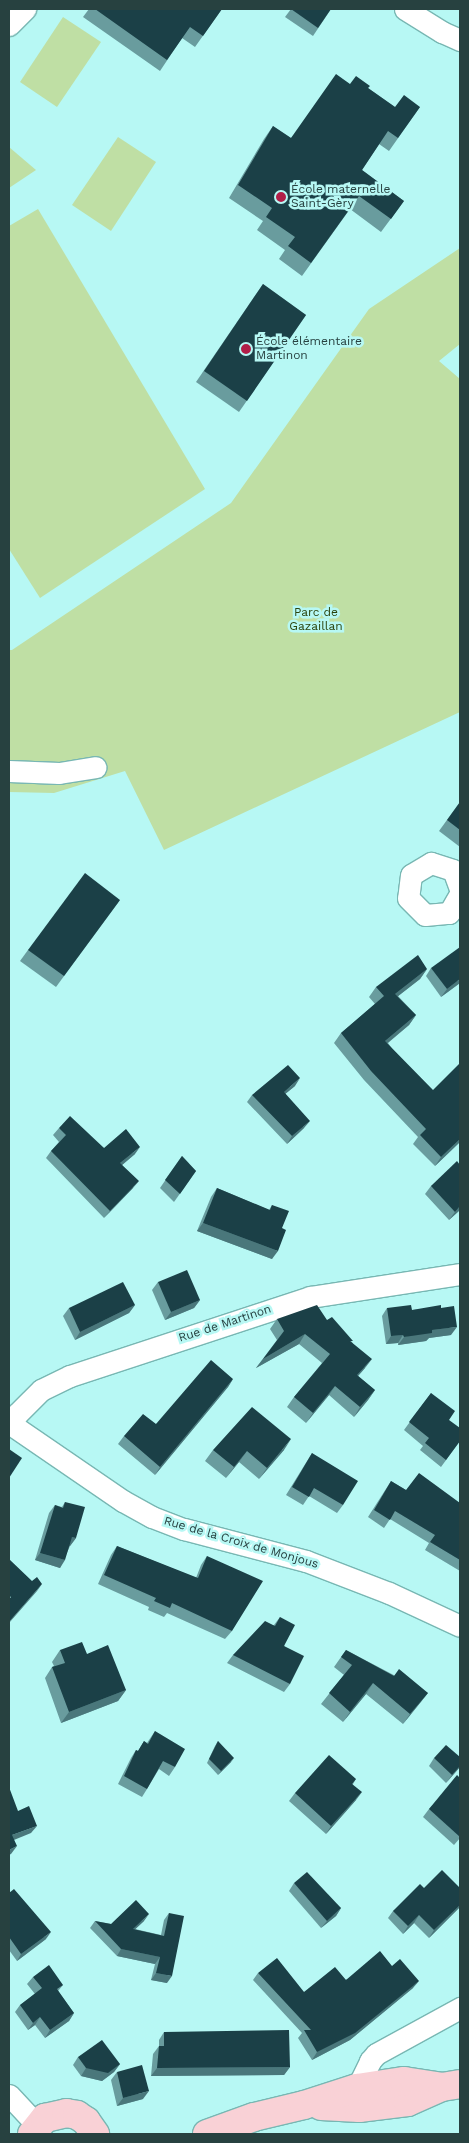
<!DOCTYPE html>
<html>
<head>
<meta charset="utf-8">
<style>
  body { margin:0 }
  #map { position:relative; width:469px; height:2143px; overflow:hidden; background:#b7f8f4; font-family:"Work Sans",sans-serif }
  div>[style] { position:absolute }
  .green>* { inset:0; background:#bfdfa4 }
  .roads { filter:drop-shadow(1px 0 #78b7b3) drop-shadow(-1px 0 #78b7b3) drop-shadow(0 1px #78b7b3) drop-shadow(0 -1px #78b7b3) }
  .minor>* { height:21px; margin:-10.5px; padding:0 10.5px; transform-origin:10.5px; border-radius:10.5px; background:#fff }
  .major>* { height:28px; margin:-14px; padding:0 14px; transform-origin:14px; border-radius:14px; background:#f9d1d6 }
  .wall>* { inset:0; background:#699c9e }
  .shaded-wall>* { inset:0; background:#4a777b }
  .building>* { inset:0; background:#1b4047 }
  .dots>* { width:14px; height:14px; translate:-50% -50%; box-sizing:border-box; border:2px solid #b7f8f4; border-radius:50% }
  span { translate:-50% -50%; white-space:nowrap; text-align:center; line-height:1.15; -webkit-text-stroke:5px #b7f8f4; paint-order:stroke }
  .poi-label { font-size:12px; color:#274140 }
  .left { translate:0 -50%; text-align:left }
  .park-label { font-size:12px; color:#2a430d }
  .street-label { font-size:12px; color:#274140 }
  .frame { position:absolute; inset:0; border:10px solid #274140; pointer-events:none }
</style>
</head>
<body>
<div id="map">
  <div class="green">
    <i style="clip-path:polygon(63px 17px,101px 42px,57px 107px,20px 82px)"></i>
    <i style="clip-path:polygon(118px 137px,156px 162px,111px 231px,72px 205px)"></i>
    <i style="clip-path:polygon(9px 147px,36px 170px,9px 188px)"></i>
    <i style="clip-path:polygon(38px 209px,205px 489px,40px 598px,9px 549px,9px 226px)"></i>
    <i style="clip-path:polygon(460px 248px,460px 344px,439px 361px,460px 379px,460px 712px,164px 850px,125px 771px,54px 793px,9px 792px,9px 650px,12px 650px,231px 503px,369px 309px)"></i>
  </div>
  <div class="roads">
    <div class="minor">
      <i style="left:405px;top:9px;width:44px;rotate:31.9deg"></i>
      <i style="left:442px;top:32px;width:20px;rotate:24deg"></i>
      <i style="left:9px;top:25px;width:23px;rotate:-45deg"></i>
      <i style="left:9px;top:771px;width:50px;rotate:2.3deg"></i>
      <i style="left:59px;top:773px;width:37px;rotate:-9deg"></i>
      <i style="left:460px;top:889px;width:20px;rotate:-110deg"></i>
      <i style="left:453px;top:870px;width:23px;rotate:-162deg"></i>
      <i style="left:431px;top:863px;width:23px;rotate:149deg"></i>
      <i style="left:411px;top:875px;width:23px;rotate:97deg"></i>
      <i style="left:408px;top:898px;width:24px;rotate:45deg"></i>
      <i style="left:425px;top:915px;width:24px;rotate:-5deg"></i>
      <i style="left:449px;top:913px;width:22px;rotate:-60deg"></i>
      <i style="left:9px;top:1423px;width:138px;rotate:34.4deg"></i>
      <i style="left:123px;top:1501px;width:33px;rotate:29deg"></i>
      <i style="left:152px;top:1517px;width:34px;rotate:21deg"></i>
      <i style="left:184px;top:1529px;width:126px;rotate:14.7deg"></i>
      <i style="left:306px;top:1561px;width:89px;rotate:21.1deg"></i>
      <i style="left:389px;top:1593px;width:78px;rotate:24.9deg"></i>
      <i style="left:11px;top:1424px;width:12px;rotate:-59deg"></i>
      <i style="left:17px;top:1414px;width:34px;rotate:-45deg"></i>
      <i style="left:41px;top:1390px;width:32px;rotate:-26deg"></i>
      <i style="left:70px;top:1376px;width:253px;rotate:-18.2deg"></i>
      <i style="left:310px;top:1297px;width:152px;rotate:-8.7deg"></i>
      <i style="left:357px;top:2088px;width:30px;rotate:-64deg"></i>
      <i style="left:370px;top:2061px;width:9px;rotate:-49deg"></i>
      <i style="left:376px;top:2054px;width:96px;rotate:-28.7deg"></i>
      <i style="left:9px;top:2095px;width:41px;rotate:47deg"></i>
    </div>
    <div class="major">
      <i style="left:321px;top:2106px;width:38px;rotate:3deg"></i>
      <i style="left:359px;top:2108px;width:49px;rotate:-7deg"></i>
      <i style="left:408px;top:2102px;width:37px;rotate:-24deg"></i>
      <i style="left:32px;top:2134px;width:21px;rotate:-51deg"></i>
      <i style="left:45px;top:2118px;width:22px;rotate:-13deg"></i>
      <i style="left:66px;top:2113px;width:11px;rotate:10deg"></i>
      <i style="left:77px;top:2115px;width:11px;rotate:34deg"></i>
      <i style="left:86px;top:2121px;width:16px;rotate:55deg"></i>
      <i style="left:207px;top:2134px;width:50px;rotate:-19.9deg"></i>
      <i style="left:254px;top:2117px;width:51px;rotate:-13.5deg"></i>
      <i style="left:304px;top:2105px;width:56px;rotate:-17.8deg"></i>
      <i style="left:357px;top:2088px;width:48px;rotate:-8.5deg"></i>
      <i style="left:404px;top:2081px;width:38px;rotate:9deg"></i>
      <i style="left:442px;top:2087px;width:18px;rotate:-9deg"></i>
    </div>
  </div>
  <div class="wall">
    <i style="clip-path:polygon(89px 9px,222px 9px,195px 47px,182px 38px,160px 71px,83px 17px)"></i>
    <i style="clip-path:polygon(291px 9px,331px 9px,313px 36px,285px 17px)"></i>
    <i style="clip-path:polygon(350px 84px,368px 88px,395px 107px,420px 107px,389px 151px,379px 144px,362px 170px,404px 201px,381px 232px,350px 209px,302px 276px,279px 259px,285px 250px,257px 230px,263px 221px,229px 198px,264px 139px,273px 126px,291px 138px)"></i>
    <i style="clip-path:polygon(263px 284px,306px 315px,239px 412px,196px 382px)"></i>
    <i style="clip-path:polygon(460px 802px,460px 847px,439px 831px)"></i>
    <i style="clip-path:polygon(120px 900px,56px 987px,20px 961px,28px 950px)"></i>
    <i style="clip-path:polygon(431px 968px,460px 983px,441px 997px,426px 976px)"></i>
    <i style="clip-path:polygon(427px 969px,420px 979px,398px 996px,416px 1015px,409px 1025px,388px 1043px,460px 1142px,435px 1166px,413px 1144px,418px 1137px,364px 1080px,334px 1043px,341px 1033px,375px 1004px,369px 997px,376px 987px)"></i>
    <i style="clip-path:polygon(295px 1086px,285px 1094px,304px 1128px,287px 1144px,247px 1102px,252px 1095px)"></i>
    <i style="clip-path:polygon(59px 1128px,104px 1148px,135px 1154px,122px 1165px,133px 1188px,104px 1218px,46px 1158px,51px 1151px,59px 1142px,53px 1135px)"></i>
    <i style="clip-path:polygon(182px 1156px,196px 1171px,174px 1202px,160px 1188px)"></i>
    <i style="clip-path:polygon(460px 1165px,460px 1211px,460px 1210px,449px 1220px,425px 1194px,431px 1186px)"></i>
    <i style="clip-path:polygon(217px 1188px,269px 1210px,272px 1205px,282px 1228px,272px 1259px,197px 1231px,211px 1197px)"></i>
    <i style="clip-path:polygon(158px 1282px,200px 1300px,194px 1308px,165px 1320px,152px 1290px)"></i>
    <i style="clip-path:polygon(135px 1305px,129px 1313px,75px 1340px,63px 1316px,69px 1308px)"></i>
    <i style="clip-path:polygon(387px 1308px,412px 1310px,441px 1308px,451px 1335px,429px 1338px,426px 1341px,398px 1345px,398px 1343px,386px 1344px,382px 1316px)"></i>
    <i style="clip-path:polygon(277px 1319px,327px 1320px,352px 1342px,365px 1368px,358px 1376px,375px 1390px,368px 1400px,354px 1417px,329px 1395px,306px 1423px,287px 1407px,294px 1397px,322px 1363px,299px 1344px,256px 1368px,277px 1340px,270px 1329px)"></i>
    <i style="clip-path:polygon(233px 1379px,228px 1387px,155px 1475px,118px 1444px,124px 1436px,156px 1424px)"></i>
    <i style="clip-path:polygon(431px 1393px,449px 1420px,460px 1441px,441px 1467px,420px 1450px,423px 1446px,404px 1430px)"></i>
    <i style="clip-path:polygon(213px 1450px,284px 1450px,259px 1479px,239px 1462px,226px 1478px,205px 1461px)"></i>
    <i style="clip-path:polygon(312px 1453px,343px 1505px,337px 1513px,309px 1496px,303px 1505px,286px 1495px)"></i>
    <i style="clip-path:polygon(391px 1481px,406px 1490px,460px 1503px,460px 1571px,425px 1550px,429px 1543px,390px 1519px,384px 1528px,368px 1517px)"></i>
    <i style="clip-path:polygon(65px 1502px,76px 1538px,70px 1546px,60px 1568px,35px 1560px,49px 1513px,55px 1505px,62px 1507px)"></i>
    <i style="clip-path:polygon(117px 1546px,196px 1578px,201px 1565px,207px 1556px,232px 1631px,225px 1639px,167px 1613px,164px 1617px,148px 1610px,149px 1607px,98px 1584px,111px 1555px)"></i>
    <i style="clip-path:polygon(280px 1617px,290px 1684px,284px 1692px,227px 1663px,233px 1655px,274px 1625px)"></i>
    <i style="clip-path:polygon(60px 1650px,87px 1654px,126px 1690px,118px 1701px,61px 1723px,45px 1678px,52px 1667px,54px 1666px,52px 1662px)"></i>
    <i style="clip-path:polygon(346px 1650px,428px 1693px,420px 1703px,403px 1724px,366px 1694px,343px 1722px,321px 1704px,344px 1675px,334px 1667px)"></i>
    <i style="clip-path:polygon(155px 1731px,175px 1767px,169px 1776px,159px 1769px,147px 1789px,142px 1797px,118px 1784px,131px 1758px,136px 1750px,138px 1751px,144px 1741px,147px 1743px)"></i>
    <i style="clip-path:polygon(218px 1741px,231px 1762px,218px 1775px,207px 1763px,215px 1746px)"></i>
    <i style="clip-path:polygon(434px 1758px,460px 1767px,446px 1783px,429px 1766px)"></i>
    <i style="clip-path:polygon(460px 1778px,460px 1838px,454px 1845px,423px 1817px,429px 1809px)"></i>
    <i style="clip-path:polygon(356px 1779px,353px 1784px,356px 1800px,326px 1834px,289px 1801px,295px 1793px)"></i>
    <i style="clip-path:polygon(294px 1883px,341px 1908px,336px 1916px,321px 1928px,289px 1891px)"></i>
    <i style="clip-path:polygon(424px 1888px,460px 1888px,460px 1907px,429px 1938px,414px 1923px,403px 1934px,388px 1918px,393px 1911px)"></i>
    <i style="clip-path:polygon(9px 1892px,46px 1939px,17px 1961px,9px 1950px)"></i>
    <i style="clip-path:polygon(169px 1913px,167px 1983px,151px 1980px,155px 1964px,117px 1956px,90px 1928px,95px 1921px,111px 1924px,144px 1921px,135px 1929px,161px 1935px,164px 1920px)"></i>
    <i style="clip-path:polygon(392px 1966px,413px 1988px,350px 2040px,312px 2060px,298px 2038px,302px 2033px,253px 1980px,258px 1973px,304px 1992px)"></i>
    <i style="clip-path:polygon(33px 1977px,63px 1985px,58px 1991px,74px 2013px,69px 2021px,45px 2038px,35px 2025px,28px 2030px,15px 2012px,20px 2005px,35px 1994px,27px 1984px)"></i>
    <i style="clip-path:polygon(164px 2032px,290px 2067px,284px 2075px,151px 2076px,153px 2054px,159px 2046px,159px 2040px)"></i>
    <i style="clip-path:polygon(78px 2057px,120px 2064px,114px 2072px,102px 2081px,81px 2076px,73px 2065px)"></i>
    <i style="clip-path:polygon(117px 2072px,143px 2099px,117px 2106px,111px 2080px)"></i>
  </div>
  <div class="shaded-wall">
    <i style="clip-path:polygon(427px 969px,420px 979px,388px 1004px,395px 994px)"></i>
    <i style="clip-path:polygon(460px 979px,460px 983px,441px 997px,447px 989px)"></i>
    <i style="clip-path:polygon(416px 1015px,409px 1025px,379px 1050px,385px 1041px)"></i>
    <i style="clip-path:polygon(300px 1078px,295px 1086px,279px 1099px,284px 1092px)"></i>
    <i style="clip-path:polygon(310px 1121px,304px 1128px,287px 1144px,292px 1136px)"></i>
    <i style="clip-path:polygon(460px 1139px,460px 1142px,435px 1166px,441px 1157px)"></i>
    <i style="clip-path:polygon(140px 1147px,135px 1154px,115px 1171px,120px 1163px)"></i>
    <i style="clip-path:polygon(139px 1181px,133px 1188px,104px 1218px,110px 1211px)"></i>
    <i style="clip-path:polygon(460px 1206px,460px 1210px,449px 1220px,455px 1212px)"></i>
    <i style="clip-path:polygon(203px 1223px,278px 1251px,272px 1259px,197px 1231px)"></i>
    <i style="clip-path:polygon(200px 1300px,194px 1308px,165px 1320px,171px 1312px)"></i>
    <i style="clip-path:polygon(135px 1305px,129px 1313px,75px 1340px,80px 1332px)"></i>
    <i style="clip-path:polygon(457px 1327px,451px 1335px,429px 1338px,426px 1341px,398px 1345px,404px 1337px,432px 1330px)"></i>
    <i style="clip-path:polygon(305px 1334px,299px 1344px,256px 1368px,263px 1359px)"></i>
    <i style="clip-path:polygon(403px 1335px,398px 1343px,386px 1344px,391px 1336px)"></i>
    <i style="clip-path:polygon(372px 1359px,365px 1368px,350px 1385px,357px 1375px)"></i>
    <i style="clip-path:polygon(233px 1379px,228px 1387px,155px 1475px,160px 1467px)"></i>
    <i style="clip-path:polygon(335px 1386px,329px 1395px,306px 1423px,313px 1413px)"></i>
    <i style="clip-path:polygon(375px 1390px,368px 1400px,354px 1417px,360px 1407px)"></i>
    <i style="clip-path:polygon(291px 1439px,284px 1450px,259px 1479px,267px 1468px)"></i>
    <i style="clip-path:polygon(247px 1451px,239px 1462px,226px 1478px,234px 1467px)"></i>
    <i style="clip-path:polygon(72px 1537px,76px 1538px,70px 1546px,67px 1545px)"></i>
    <i style="clip-path:polygon(40px 1553px,65px 1560px,60px 1568px,35px 1560px)"></i>
    <i style="clip-path:polygon(42px 1584px,37px 1591px,9px 1623px,9px 1622px)"></i>
    <i style="clip-path:polygon(373px 1683px,366px 1694px,343px 1722px,350px 1712px)"></i>
    <i style="clip-path:polygon(126px 1690px,118px 1701px,61px 1723px,69px 1712px)"></i>
    <i style="clip-path:polygon(428px 1693px,420px 1703px,403px 1724px,410px 1714px)"></i>
    <i style="clip-path:polygon(234px 1758px,231px 1762px,218px 1775px,221px 1771px)"></i>
    <i style="clip-path:polygon(460px 1766px,460px 1767px,446px 1783px,452px 1775px)"></i>
    <i style="clip-path:polygon(362px 1792px,356px 1800px,326px 1834px,331px 1826px)"></i>
    <i style="clip-path:polygon(37px 1826px,31px 1833px,9px 1842px,12px 1835px)"></i>
    <i style="clip-path:polygon(17px 1846px,11px 1854px,9px 1855px,9px 1850px)"></i>
    <i style="clip-path:polygon(460px 1905px,460px 1907px,429px 1938px,434px 1930px)"></i>
    <i style="clip-path:polygon(341px 1908px,336px 1916px,321px 1928px,327px 1921px)"></i>
    <i style="clip-path:polygon(149px 1914px,144px 1921px,128px 1936px,133px 1929px)"></i>
    <i style="clip-path:polygon(419px 1915px,414px 1923px,403px 1934px,408px 1926px)"></i>
    <i style="clip-path:polygon(51px 1932px,46px 1939px,17px 1961px,21px 1954px)"></i>
    <i style="clip-path:polygon(121px 1949px,160px 1957px,155px 1964px,117px 1956px)"></i>
    <i style="clip-path:polygon(156px 1973px,172px 1976px,167px 1983px,151px 1980px)"></i>
    <i style="clip-path:polygon(419px 1981px,413px 1988px,350px 2040px,312px 2060px,317px 2052px)"></i>
    <i style="clip-path:polygon(74px 2013px,69px 2021px,45px 2038px,50px 2030px)"></i>
    <i style="clip-path:polygon(40px 2017px,35px 2025px,28px 2030px,33px 2023px)"></i>
    <i style="clip-path:polygon(120px 2064px,114px 2072px,102px 2081px,81px 2076px,86px 2068px)"></i>
    <i style="clip-path:polygon(290px 2067px,284px 2075px,151px 2076px,157px 2068px)"></i>
    <i style="clip-path:polygon(149px 2091px,143px 2099px,117px 2106px,123px 2098px)"></i>
  </div>
  <div class="building">
    <i style="clip-path:polygon(95px 9px,222px 9px,203px 36px,190px 27px,167px 60px)"></i>
    <i style="clip-path:polygon(291px 9px,331px 9px,318px 28px)"></i>
    <i style="clip-path:polygon(336px 74px,350px 84px,356px 76px,370px 86px,368px 88px,395px 107px,404px 95px,420px 107px,398px 138px,388px 131px,362px 170px,404px 201px,391px 219px,359px 196px,311px 263px,288px 246px,295px 237px,266px 217px,272px 208px,238px 185px,273px 126px,291px 138px)"></i>
    <i style="clip-path:polygon(263px 284px,306px 315px,247px 401px,204px 371px)"></i>
    <i style="clip-path:polygon(460px 802px,460px 830px,447px 820px)"></i>
    <i style="clip-path:polygon(85px 873px,120px 900px,64px 976px,28px 950px)"></i>
    <i style="clip-path:polygon(460px 947px,460px 979px,447px 989px,431px 968px)"></i>
    <i style="clip-path:polygon(418px 955px,427px 969px,395px 994px,416px 1015px,385px 1041px,433px 1090px,460px 1063px,460px 1139px,441px 1157px,420px 1135px,426px 1129px,371px 1071px,341px 1033px,384px 996px,376px 987px)"></i>
    <i style="clip-path:polygon(288px 1065px,300px 1078px,284px 1092px,310px 1121px,292px 1136px,252px 1095px)"></i>
    <i style="clip-path:polygon(70px 1116px,104px 1148px,126px 1129px,140px 1147px,120px 1163px,139px 1181px,110px 1211px,51px 1151px,66px 1135px,59px 1128px)"></i>
    <i style="clip-path:polygon(182px 1156px,196px 1171px,180px 1194px,165px 1180px)"></i>
    <i style="clip-path:polygon(457px 1161px,460px 1165px,460px 1206px,455px 1212px,431px 1186px)"></i>
    <i style="clip-path:polygon(217px 1188px,270px 1210px,272px 1205px,289px 1211px,282px 1228px,286px 1230px,278px 1251px,203px 1223px)"></i>
    <i style="clip-path:polygon(187px 1270px,200px 1300px,171px 1312px,158px 1282px)"></i>
    <i style="clip-path:polygon(123px 1282px,135px 1305px,80px 1332px,69px 1308px)"></i>
    <i style="clip-path:polygon(317px 1305px,327px 1320px,332px 1317px,353px 1341px,350px 1341px,372px 1359px,357px 1375px,375px 1390px,360px 1407px,335px 1386px,313px 1413px,294px 1397px,330px 1354px,305px 1334px,263px 1359px,284px 1331px,277px 1319px)"></i>
    <i style="clip-path:polygon(411px 1305px,412px 1310px,441px 1305px,441px 1308px,454px 1306px,457px 1327px,432px 1330px,432px 1333px,404px 1337px,403px 1335px,391px 1336px,387px 1308px)"></i>
    <i style="clip-path:polygon(211px 1360px,233px 1379px,160px 1467px,124px 1436px,143px 1414px,156px 1424px)"></i>
    <i style="clip-path:polygon(431px 1393px,455px 1411px,449px 1420px,460px 1428px,460px 1441px,446px 1460px,425px 1443px,429px 1438px,409px 1422px)"></i>
    <i style="clip-path:polygon(252px 1407px,291px 1439px,267px 1468px,247px 1451px,234px 1467px,213px 1450px)"></i>
    <i style="clip-path:polygon(9px 1449px,22px 1458px,9px 1478px)"></i>
    <i style="clip-path:polygon(312px 1453px,358px 1481px,343px 1505px,314px 1488px,309px 1497px,292px 1487px)"></i>
    <i style="clip-path:polygon(419px 1473px,460px 1503px,460px 1560px,430px 1542px,435px 1535px,395px 1511px,390px 1520px,374px 1510px,391px 1481px,406px 1490px)"></i>
    <i style="clip-path:polygon(65px 1502px,85px 1507px,76px 1538px,72px 1537px,65px 1560px,40px 1553px,55px 1505px,63px 1508px)"></i>
    <i style="clip-path:polygon(117px 1546px,198px 1578px,207px 1556px,263px 1581px,232px 1631px,172px 1603px,170px 1608px,154px 1601px,156px 1598px,104px 1575px)"></i>
    <i style="clip-path:polygon(9px 1559px,32px 1581px,37px 1577px,42px 1584px,9px 1622px,9px 1599px,11px 1597px,9px 1596px)"></i>
    <i style="clip-path:polygon(280px 1617px,295px 1625px,284px 1646px,304px 1656px,290px 1684px,233px 1655px,265px 1621px,275px 1626px)"></i>
    <i style="clip-path:polygon(82px 1642px,87px 1654px,108px 1645px,126px 1690px,69px 1712px,52px 1667px,65px 1663px,60px 1650px)"></i>
    <i style="clip-path:polygon(346px 1650px,394px 1676px,399px 1669px,428px 1693px,410px 1714px,373px 1683px,350px 1712px,329px 1693px,352px 1665px,341px 1657px)"></i>
    <i style="clip-path:polygon(155px 1731px,185px 1749px,175px 1767px,163px 1761px,147px 1789px,124px 1776px,136px 1750px,138px 1751px,144px 1741px,148px 1744px)"></i>
    <i style="clip-path:polygon(218px 1741px,234px 1758px,221px 1771px,209px 1759px)"></i>
    <i style="clip-path:polygon(446px 1745px,460px 1757px,460px 1766px,452px 1775px,434px 1758px)"></i>
    <i style="clip-path:polygon(329px 1755px,356px 1779px,352px 1784px,362px 1792px,331px 1826px,295px 1793px)"></i>
    <i style="clip-path:polygon(457px 1775px,460px 1778px,460px 1837px,429px 1809px)"></i>
    <i style="clip-path:polygon(9px 1787px,18px 1811px,29px 1806px,37px 1826px,12px 1835px,17px 1846px,9px 1850px)"></i>
    <i style="clip-path:polygon(442px 1870px,460px 1888px,460px 1905px,434px 1930px,419px 1915px,408px 1926px,393px 1911px,420px 1884px,424px 1888px)"></i>
    <i style="clip-path:polygon(307px 1872px,341px 1908px,327px 1921px,294px 1883px)"></i>
    <i style="clip-path:polygon(14px 1889px,51px 1932px,21px 1954px,9px 1937px,9px 1892px,9px 1893px)"></i>
    <i style="clip-path:polygon(136px 1900px,149px 1914px,133px 1929px,164px 1936px,169px 1913px,184px 1916px,172px 1976px,156px 1973px,160px 1957px,121px 1949px,95px 1921px,111px 1924px)"></i>
    <i style="clip-path:polygon(380px 1951px,392px 1966px,400px 1959px,419px 1981px,355px 2033px,317px 2052px,304px 2030px,311px 2030px,258px 1973px,277px 1958px,304px 1992px,335px 1967px,346px 1980px)"></i>
    <i style="clip-path:polygon(49px 1965px,63px 1985px,57px 1989px,74px 2013px,50px 2030px,40px 2017px,33px 2023px,20px 2005px,42px 1988px,33px 1977px)"></i>
    <i style="clip-path:polygon(289px 2030px,290px 2067px,157px 2068px,159px 2046px,164px 2046px,164px 2032px)"></i>
    <i style="clip-path:polygon(102px 2040px,120px 2064px,108px 2073px,86px 2068px,78px 2057px)"></i>
    <i style="clip-path:polygon(142px 2065px,149px 2091px,123px 2098px,117px 2072px)"></i>
  </div>
  <div class="dots">
    <i style="left:281px;top:197px;background:#b01e48"></i>
    <i style="left:246px;top:349px;background:#b01e48"></i>
  </div>
  <div class="poi-label">
    <span class="left" style="left:291px;top:197px">École maternelle<br>Saint-Gèry</span>
    <span class="left" style="left:256px;top:349px">École élémentaire<br>Martinon</span>
  </div>
  <div class="park-label">
    <span style="left:316px;top:620px">Parc de<br>Gazaillan</span>
  </div>
  <div class="street-label">
    <span style="left:225px;top:1324px;rotate:-18deg">Rue de Martinon</span>
    <span style="left:241px;top:1543px;rotate:16deg">Rue de la Croix de Monjous</span>
  </div>
  <div class="frame"></div>
</div>
</body>
</html>
